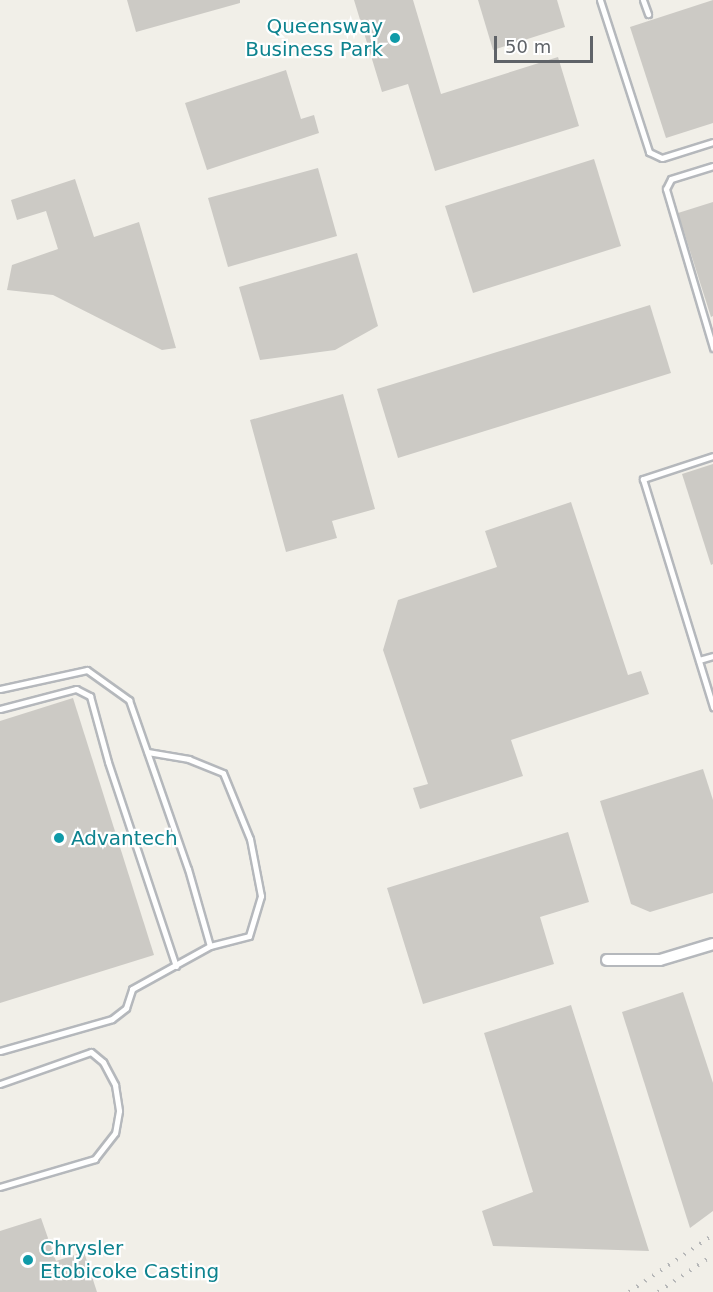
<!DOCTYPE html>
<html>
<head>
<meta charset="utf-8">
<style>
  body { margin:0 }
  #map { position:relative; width:713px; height:1292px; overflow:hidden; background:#f1efe8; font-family:"DejaVu Sans",sans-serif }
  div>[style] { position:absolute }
  .building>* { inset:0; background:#cccac5 }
  .roads { filter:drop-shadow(2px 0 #b5b8bc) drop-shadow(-2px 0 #b5b8bc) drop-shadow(0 2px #b5b8bc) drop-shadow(0 -2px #b5b8bc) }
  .lane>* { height:5px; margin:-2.5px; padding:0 2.5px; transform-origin:2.5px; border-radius:2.5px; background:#fff }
  .street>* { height:10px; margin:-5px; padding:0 5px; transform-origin:5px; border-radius:5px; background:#fff }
  .rail>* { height:4px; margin-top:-2px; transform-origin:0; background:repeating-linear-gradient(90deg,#b6b7b8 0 1.5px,transparent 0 9.5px) }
  .dots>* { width:16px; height:16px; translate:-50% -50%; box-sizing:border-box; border:3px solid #fff; border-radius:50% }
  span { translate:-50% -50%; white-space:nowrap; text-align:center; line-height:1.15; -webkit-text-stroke:4.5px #fff; paint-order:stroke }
  .culture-label { font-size:20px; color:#0d838f }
  .right { translate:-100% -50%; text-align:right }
  .left { translate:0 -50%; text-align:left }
  .scale { position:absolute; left:494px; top:36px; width:99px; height:27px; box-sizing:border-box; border:3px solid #5f6368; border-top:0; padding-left:8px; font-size:18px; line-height:21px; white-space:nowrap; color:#5f6368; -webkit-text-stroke:4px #fff; paint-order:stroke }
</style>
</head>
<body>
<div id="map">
  <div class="building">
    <i style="clip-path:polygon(127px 0,240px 0,240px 3px,136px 32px)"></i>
    <i style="clip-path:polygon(354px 0,413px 0,441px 94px,558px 57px,579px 126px,435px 171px,408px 84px,382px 92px)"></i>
    <i style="clip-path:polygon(478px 0,557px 0,565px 27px,493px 50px)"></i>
    <i style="clip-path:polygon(713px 0,713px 123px,666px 138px,630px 27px)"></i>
    <i style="clip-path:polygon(286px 70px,301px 119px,314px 115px,319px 133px,207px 170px,185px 103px)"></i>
    <i style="clip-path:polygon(594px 159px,621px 246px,473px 293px,445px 206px)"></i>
    <i style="clip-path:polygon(318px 168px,337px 236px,228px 267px,208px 198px)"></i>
    <i style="clip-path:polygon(75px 179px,94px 237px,139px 222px,176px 348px,162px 350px,53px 295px,7px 290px,12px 265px,58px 249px,46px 211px,17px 220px,11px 200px)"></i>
    <i style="clip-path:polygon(713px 202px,713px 316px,711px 317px,678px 213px)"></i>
    <i style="clip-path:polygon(357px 253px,378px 326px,335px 350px,260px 360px,239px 287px)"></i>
    <i style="clip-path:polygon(650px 305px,671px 373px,398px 458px,377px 389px)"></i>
    <i style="clip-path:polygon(343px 394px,375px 509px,332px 521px,337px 538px,286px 552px,250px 420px)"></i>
    <i style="clip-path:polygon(713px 464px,713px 564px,711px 565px,682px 474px)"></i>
    <i style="clip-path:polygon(571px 502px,628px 675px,641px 671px,649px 694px,511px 740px,523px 776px,420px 809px,413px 788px,428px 784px,383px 650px,398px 600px,497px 567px,485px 531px)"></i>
    <i style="clip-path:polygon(73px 698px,154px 955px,0 1003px,0 721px)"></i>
    <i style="clip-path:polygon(703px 769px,713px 800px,713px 893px,650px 912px,631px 904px,600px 801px)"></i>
    <i style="clip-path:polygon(568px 832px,589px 902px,540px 917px,554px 964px,423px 1004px,387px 888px)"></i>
    <i style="clip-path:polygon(683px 992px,713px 1083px,713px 1211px,690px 1228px,622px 1012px)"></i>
    <i style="clip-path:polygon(571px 1005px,649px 1251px,493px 1246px,482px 1211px,533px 1192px,484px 1033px)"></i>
    <i style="clip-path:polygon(41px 1218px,56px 1261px,84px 1252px,97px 1292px,0 1292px,0 1231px)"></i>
  </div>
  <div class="roads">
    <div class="lane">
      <i style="left:600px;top:0;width:160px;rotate:72.1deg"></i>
      <i style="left:649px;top:152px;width:14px;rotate:25deg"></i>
      <i style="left:662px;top:158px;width:53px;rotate:-17.4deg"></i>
      <i style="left:643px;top:0;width:15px;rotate:70deg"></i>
      <i style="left:713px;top:166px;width:44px;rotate:162.8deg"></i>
      <i style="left:671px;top:179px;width:11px;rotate:117deg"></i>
      <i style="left:666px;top:189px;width:166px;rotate:73.5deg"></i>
      <i style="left:713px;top:456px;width:74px;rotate:161.8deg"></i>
      <i style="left:643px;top:479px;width:239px;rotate:72.9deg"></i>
      <i style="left:699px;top:660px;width:15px;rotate:-16deg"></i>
      <i style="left:0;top:689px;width:89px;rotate:-12.3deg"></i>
      <i style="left:87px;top:670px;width:52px;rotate:35.5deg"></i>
      <i style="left:129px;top:700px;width:179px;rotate:70.8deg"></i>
      <i style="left:188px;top:869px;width:80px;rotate:74.1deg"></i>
      <i style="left:0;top:709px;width:79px;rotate:-14.7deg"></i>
      <i style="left:76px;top:689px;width:16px;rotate:27deg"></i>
      <i style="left:90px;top:696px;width:68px;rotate:74.7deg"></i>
      <i style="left:108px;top:762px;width:215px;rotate:71.6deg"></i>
      <i style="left:0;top:1051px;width:116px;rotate:-15.9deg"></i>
      <i style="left:112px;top:1019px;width:18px;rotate:-38deg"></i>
      <i style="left:126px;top:1008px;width:20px;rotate:-72deg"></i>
      <i style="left:132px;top:989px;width:89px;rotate:-28.9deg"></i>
      <i style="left:210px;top:946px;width:40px;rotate:-14.4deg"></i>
      <i style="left:249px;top:936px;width:42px;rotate:-73.3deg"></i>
      <i style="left:261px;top:896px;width:58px;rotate:-100.9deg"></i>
      <i style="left:250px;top:839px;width:71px;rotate:-112.2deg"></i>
      <i style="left:223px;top:773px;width:37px;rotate:-158deg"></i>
      <i style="left:189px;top:759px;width:42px;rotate:-170.3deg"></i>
      <i style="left:0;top:1084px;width:96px;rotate:-19.4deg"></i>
      <i style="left:91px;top:1052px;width:16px;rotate:40deg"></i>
      <i style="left:103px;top:1062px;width:26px;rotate:62deg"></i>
      <i style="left:115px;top:1085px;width:26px;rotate:81deg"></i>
      <i style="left:119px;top:1111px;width:22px;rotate:100deg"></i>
      <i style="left:115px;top:1133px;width:33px;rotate:128deg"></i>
      <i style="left:95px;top:1159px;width:99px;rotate:163.6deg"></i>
    </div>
    <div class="street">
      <i style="left:607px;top:960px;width:53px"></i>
      <i style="left:660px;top:960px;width:55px;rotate:-16.8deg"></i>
    </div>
  </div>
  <div class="rail">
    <i style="left:629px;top:1292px;width:102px;rotate:-34.2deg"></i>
    <i style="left:658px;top:1292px;width:66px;rotate:-33.9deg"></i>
  </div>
  <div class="dots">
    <i style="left:395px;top:38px;background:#0f9aa8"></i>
    <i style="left:59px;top:838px;background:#0f9aa8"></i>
    <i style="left:28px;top:1260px;background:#0f9aa8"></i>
  </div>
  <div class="culture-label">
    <span class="right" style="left:383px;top:38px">Queensway<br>Business Park</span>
    <span class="left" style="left:71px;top:838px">Advantech</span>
    <span class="left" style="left:40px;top:1260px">Chrysler<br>Etobicoke Casting</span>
  </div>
  <div class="scale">50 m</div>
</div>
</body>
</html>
